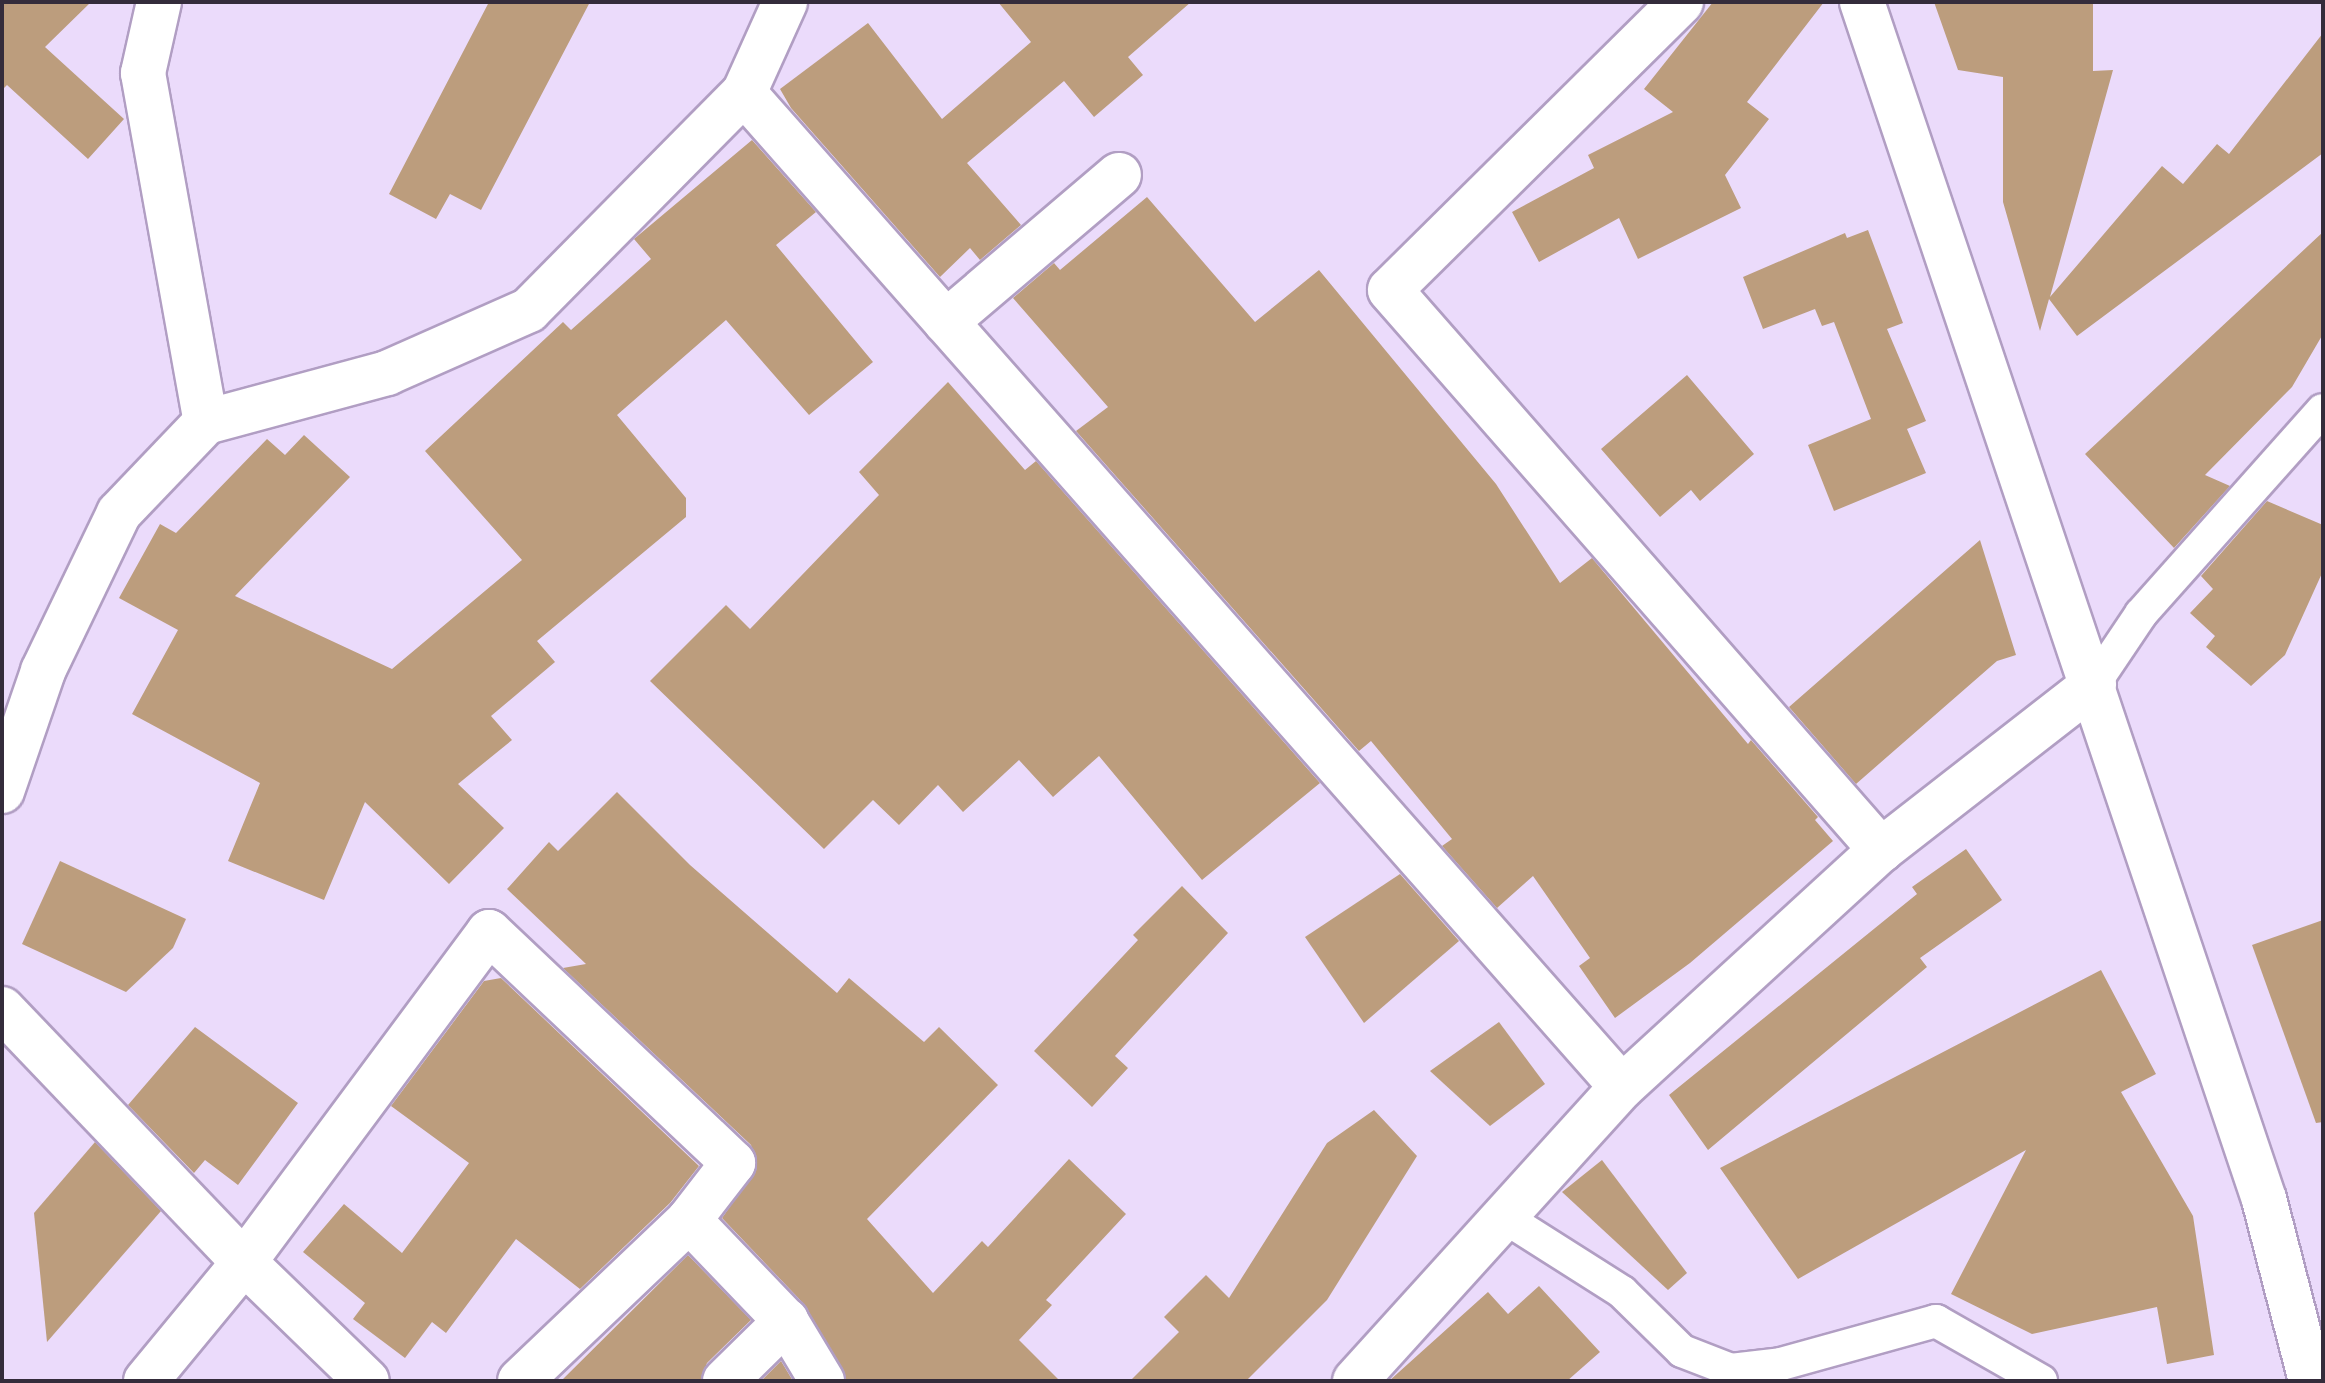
<!DOCTYPE html>
<html>
<head>
<meta charset="utf-8">
<style>
  body { margin:0 }
  #map { position:relative; width:2325px; height:1383px; overflow:hidden; background:#ebdbfb; font-family:Lora,serif }
  div>[style] { position:absolute }
  .building>* { inset:0; background:#bc9d7d }
  .roads { filter:drop-shadow(2px 0 #b19ec3) drop-shadow(-2px 0 #b19ec3) drop-shadow(0 2px #b19ec3) drop-shadow(0 -2px #b19ec3) }
  .lane>* { height:32px; margin:-16px; padding:0 16px; transform-origin:16px; border-radius:16px; background:#fff }
  .street>* { height:44px; margin:-22px; padding:0 22px; transform-origin:22px; border-radius:22px; background:#fff }
  .secondary>* { height:44px; margin:-22px; padding:0 22px; transform-origin:22px; border-radius:22px; background:#fff }
  span { translate:-50% -50%; white-space:nowrap; text-align:center; line-height:1.15; -webkit-text-stroke:8px #fff; paint-order:stroke }
  .frame { position:absolute; inset:0; border:4px solid #342c3b; pointer-events:none }
</style>
</head>
<body>
<div id="map">
  <div class="building">
    <i style="clip-path:polygon(2px 2px,91px 2px,45px 47px,124px 119px,88px 159px,7px 85px,2px 90px)"></i>
    <i style="clip-path:polygon(489px 2px,590px 2px,481px 210px,450px 194px,436px 219px,389px 194px)"></i>
    <i style="clip-path:polygon(998px 2px,1191px 2px,1128px 57px,1143px 75px,1094px 117px,1064px 81px,967px 163px,1021px 225px,980px 260px,970px 248px,940px 277px,791px 108px,780px 89px,868px 23px,942px 119px,1031px 42px)"></i>
    <i style="clip-path:polygon(1713px 2px,1824px 2px,1747px 102px,1769px 119px,1725px 175px,1741px 208px,1638px 259px,1619px 218px,1539px 262px,1512px 212px,1594px 168px,1588px 155px,1673px 112px,1644px 89px)"></i>
    <i style="clip-path:polygon(1934px 2px,2093px 2px,2093px 71px,2113px 70px,2050px 297px,2162px 166px,2183px 184px,2217px 144px,2229px 154px,2323px 33px,2323px 153px,2077px 336px,2049px 299px,2040px 331px,2003px 202px,2003px 77px,1958px 70px)"></i>
    <i style="clip-path:polygon(752px 140px,816px 212px,776px 245px,873px 362px,809px 415px,726px 320px,617px 415px,686px 498px,686px 517px,537px 641px,555px 662px,491px 716px,512px 740px,458px 784px,504px 828px,449px 884px,365px 802px,324px 900px,228px 861px,260px 783px,132px 714px,178px 630px,119px 598px,160px 524px,176px 533px,267px 439px,285px 455px,304px 435px,350px 477px,235px 596px,392px 669px,522px 560px,425px 451px,563px 322px,571px 330px,651px 259px,634px 239px)"></i>
    <i style="clip-path:polygon(1147px 197px,1255px 322px,1319px 270px,1496px 484px,1560px 583px,1592px 558px,1748px 744px,1751px 740px,1818px 817px,1815px 820px,1833px 841px,1690px 963px,1615px 1018px,1579px 966px,1590px 958px,1533px 876px,1497px 908px,1442px 846px,1452px 839px,1371px 741px,1359px 751px,1076px 431px,1108px 407px,1013px 298px,1054px 263px,1060px 270px)"></i>
    <i style="clip-path:polygon(1868px 230px,1903px 323px,1887px 329px,1926px 421px,1907px 429px,1926px 473px,1834px 511px,1808px 445px,1871px 419px,1834px 322px,1822px 326px,1815px 309px,1763px 329px,1743px 277px,1845px 233px,1847px 238px)"></i>
    <i style="clip-path:polygon(2323px 232px,2323px 334px,2292px 387px,2205px 475px,2230px 486px,2174px 548px,2085px 454px)"></i>
    <i style="clip-path:polygon(1687px 375px,1754px 454px,1700px 501px,1691px 490px,1660px 517px,1601px 449px)"></i>
    <i style="clip-path:polygon(948px 382px,1025px 470px,1036px 461px,1320px 783px,1202px 880px,1099px 756px,1053px 797px,1019px 760px,963px 812px,938px 785px,899px 825px,873px 800px,824px 849px,650px 681px,726px 605px,750px 629px,879px 495px,859px 472px)"></i>
    <i style="clip-path:polygon(2267px 501px,2323px 525px,2323px 571px,2285px 655px,2251px 686px,2206px 647px,2215px 636px,2190px 613px,2213px 589px,2201px 576px)"></i>
    <i style="clip-path:polygon(1980px 540px,2016px 655px,1997px 661px,1856px 784px,1789px 707px)"></i>
    <i style="clip-path:polygon(617px 792px,690px 865px,837px 993px,849px 978px,924px 1042px,939px 1027px,998px 1085px,867px 1219px,933px 1293px,982px 1241px,988px 1247px,1069px 1159px,1126px 1214px,1046px 1300px,1052px 1305px,1019px 1340px,1060px 1381px,847px 1381px,804px 1304px,722px 1218px,757px 1168px,751px 1145px,563px 968px,586px 964px,507px 889px,549px 842px,558px 851px)"></i>
    <i style="clip-path:polygon(1966px 849px,2002px 900px,1920px 958px,1927px 967px,1708px 1150px,1669px 1095px,1917px 894px,1912px 887px)"></i>
    <i style="clip-path:polygon(60px 861px,186px 919px,173px 948px,126px 992px,22px 944px)"></i>
    <i style="clip-path:polygon(1400px 874px,1459px 941px,1364px 1023px,1305px 937px)"></i>
    <i style="clip-path:polygon(1182px 886px,1228px 933px,1115px 1056px,1128px 1068px,1092px 1107px,1034px 1051px,1138px 940px,1133px 935px)"></i>
    <i style="clip-path:polygon(2323px 920px,2323px 1122px,2316px 1123px,2252px 945px)"></i>
    <i style="clip-path:polygon(2101px 970px,2156px 1074px,2121px 1092px,2193px 1216px,2214px 1355px,2167px 1364px,2157px 1307px,2032px 1334px,1951px 1294px,2026px 1150px,1798px 1279px,1720px 1168px)"></i>
    <i style="clip-path:polygon(501px 978px,699px 1166px,670px 1203px,580px 1289px,516px 1239px,446px 1333px,432px 1322px,405px 1358px,353px 1319px,365px 1303px,303px 1252px,344px 1204px,402px 1253px,469px 1163px,391px 1106px,484px 981px)"></i>
    <i style="clip-path:polygon(1499px 1022px,1545px 1084px,1490px 1126px,1430px 1071px)"></i>
    <i style="clip-path:polygon(195px 1027px,298px 1103px,238px 1185px,205px 1160px,194px 1173px,128px 1105px)"></i>
    <i style="clip-path:polygon(1374px 1110px,1417px 1156px,1327px 1300px,1246px 1381px,1130px 1381px,1179px 1332px,1164px 1317px,1206px 1275px,1229px 1298px,1327px 1143px)"></i>
    <i style="clip-path:polygon(95px 1142px,161px 1211px,47px 1342px,34px 1213px)"></i>
    <i style="clip-path:polygon(1602px 1160px,1687px 1273px,1668px 1290px,1562px 1192px)"></i>
    <i style="clip-path:polygon(688px 1255px,751px 1320px,707px 1363px,701px 1381px,561px 1381px)"></i>
    <i style="clip-path:polygon(1539px 1286px,1600px 1352px,1567px 1381px,1389px 1381px,1488px 1292px,1508px 1314px)"></i>
    <i style="clip-path:polygon(781px 1361px,793px 1381px,761px 1381px)"></i>
  </div>
  <div class="roads">
    <div class="lane">
      <i style="left:2094px;top:684px;width:84px;rotate:-56.1deg"></i>
      <i style="left:2141px;top:614px;width:273px;rotate:-48.3deg"></i>
      <i style="left:1504px;top:1217px;width:140px;rotate:32.4deg"></i>
      <i style="left:1622px;top:1292px;width:84px;rotate:44.5deg"></i>
      <i style="left:1682px;top:1351px;width:53px;rotate:21.2deg"></i>
      <i style="left:1731px;top:1370px;width:50px;rotate:-6.8deg"></i>
      <i style="left:1781px;top:1364px;width:161px;rotate:-15.5deg"></i>
      <i style="left:1936px;top:1321px;width:121px;rotate:29.7deg"></i>
    </div>
    <div class="street">
      <i style="left:159px;top:2px;width:73px;rotate:102.7deg"></i>
      <i style="left:143px;top:73px;width:355px;rotate:79.8deg"></i>
      <i style="left:1681px;top:2px;width:409px;rotate:135.3deg"></i>
      <i style="left:1390px;top:290px;width:745px;rotate:48.76deg"></i>
      <i style="left:744px;top:93px;width:1326px;rotate:48.55deg"></i>
      <i style="left:946px;top:322px;width:227px;rotate:-40.4deg"></i>
      <i style="left:2px;top:791px;width:127px;rotate:-71.1deg"></i>
      <i style="left:43px;top:671px;width:175px;rotate:-64.3deg"></i>
      <i style="left:119px;top:513px;width:126px;rotate:-46.3deg"></i>
      <i style="left:206px;top:422px;width:188px;rotate:-15.1deg"></i>
      <i style="left:387px;top:373px;width:155px;rotate:-23.9deg"></i>
      <i style="left:529px;top:310px;width:305px;rotate:-45.3deg"></i>
      <i style="left:744px;top:93px;width:100px;rotate:-65.7deg"></i>
      <i style="left:2px;top:1009px;width:350px;rotate:46.3deg"></i>
      <i style="left:244px;top:1262px;width:171px;rotate:44.1deg"></i>
      <i style="left:146px;top:1381px;width:154px;rotate:-50.5deg"></i>
      <i style="left:244px;top:1262px;width:411px;rotate:-53.4deg"></i>
      <i style="left:489px;top:932px;width:336px;rotate:43.4deg"></i>
      <i style="left:733px;top:1163px;width:72px;rotate:127.7deg"></i>
      <i style="left:689px;top:1220px;width:140px;rotate:46.2deg"></i>
      <i style="left:786px;top:1321px;width:70px;rotate:59deg"></i>
      <i style="left:520px;top:1381px;width:233px;rotate:-43.6deg"></i>
      <i style="left:725px;top:1381px;width:86px;rotate:-44.5deg"></i>
      <i style="left:1355px;top:1381px;width:397px;rotate:-47.8deg"></i>
      <i style="left:1622px;top:1087px;width:351px;rotate:-42.5deg"></i>
      <i style="left:1881px;top:850px;width:270px;rotate:-37.9deg"></i>
    </div>
    <div class="secondary">
      <i style="left:1862px;top:2px;width:1263px;rotate:71.44deg"></i>
      <i style="left:2264px;top:1199px;width:188px;rotate:75.5deg"></i>
    </div>
  </div>
  <div class="frame"></div>
</div>
</body>
</html>
